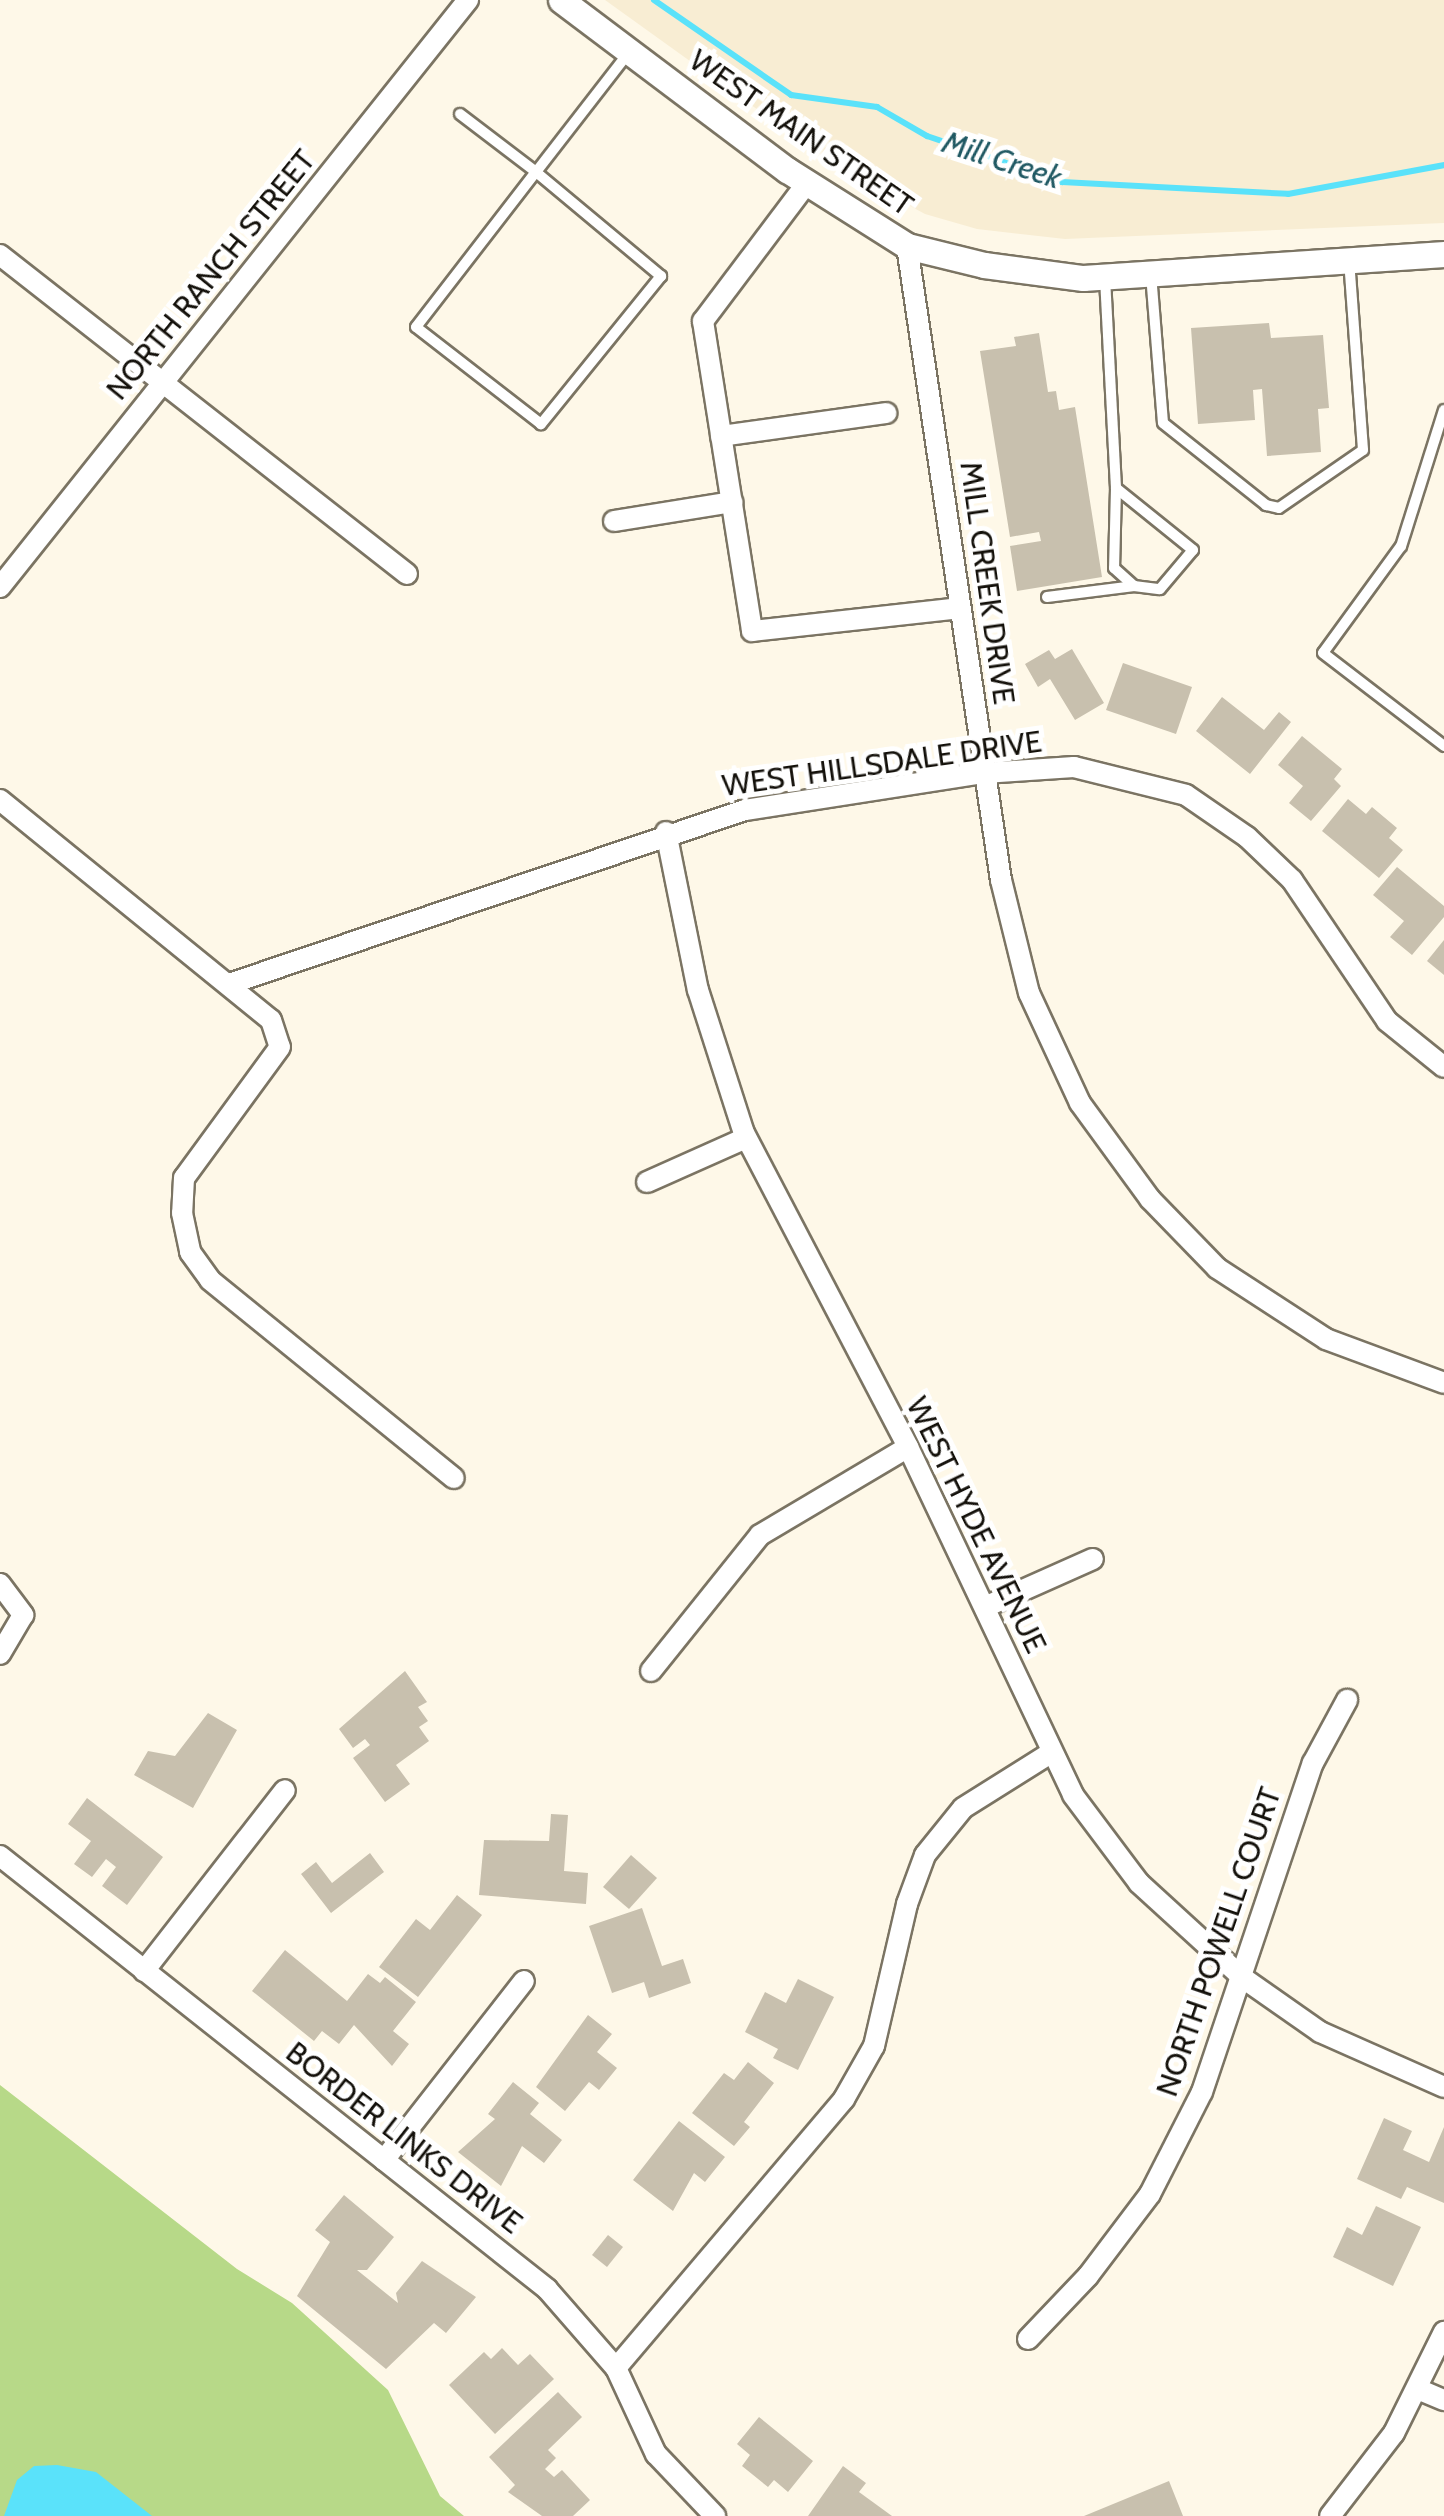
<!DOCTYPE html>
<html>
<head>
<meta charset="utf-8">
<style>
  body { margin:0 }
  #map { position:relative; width:1444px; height:2516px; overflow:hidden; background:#fef8e8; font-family:Cabin,sans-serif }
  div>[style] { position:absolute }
  .built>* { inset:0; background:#f8edd3 }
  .green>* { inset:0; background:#b7d988 }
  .water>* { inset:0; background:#5ae2fa }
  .stream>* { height:6px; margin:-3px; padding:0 3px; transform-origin:3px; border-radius:3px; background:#5ae2fa }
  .building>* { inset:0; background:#c8c0ae }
  .roads { filter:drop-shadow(2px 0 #7b7463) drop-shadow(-2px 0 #7b7463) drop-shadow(0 2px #7b7463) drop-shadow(0 -2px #7b7463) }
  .service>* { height:10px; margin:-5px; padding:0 5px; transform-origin:5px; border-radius:5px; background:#fff }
  .minor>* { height:20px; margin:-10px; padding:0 10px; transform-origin:10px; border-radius:10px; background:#fff }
  .tertiary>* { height:25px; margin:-12.5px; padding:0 12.5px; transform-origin:12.5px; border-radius:12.5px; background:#fff }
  span { translate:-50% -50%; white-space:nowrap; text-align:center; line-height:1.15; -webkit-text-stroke:10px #fff; paint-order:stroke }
  .street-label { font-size:30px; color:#13100a }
  .water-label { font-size:32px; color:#205963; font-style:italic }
</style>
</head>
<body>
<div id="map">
  <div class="built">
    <i style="clip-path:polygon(605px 0,1444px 0,1444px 223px,1065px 239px,977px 229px,925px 214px,836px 166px)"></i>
  </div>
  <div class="green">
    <i style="clip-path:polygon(0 2085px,237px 2269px,292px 2303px,388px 2390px,440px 2496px,464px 2516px,0 2516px)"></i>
  </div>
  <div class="water">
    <i style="clip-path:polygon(57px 2465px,96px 2472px,152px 2516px,4px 2516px,17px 2480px,34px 2466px)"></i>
  </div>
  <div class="stream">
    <i style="left:654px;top:0;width:167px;rotate:34.7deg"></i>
    <i style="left:791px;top:95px;width:87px;rotate:7.9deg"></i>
    <i style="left:877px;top:107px;width:58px;rotate:30.1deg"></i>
    <i style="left:927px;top:136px;width:143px;rotate:18.8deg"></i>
    <i style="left:1062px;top:182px;width:226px;rotate:3deg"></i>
    <i style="left:1288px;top:194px;width:159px;rotate:-10.5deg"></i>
  </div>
  <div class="building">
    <i style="clip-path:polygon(1269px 323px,1271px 338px,1323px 335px,1329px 408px,1318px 409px,1321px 452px,1267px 456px,1262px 389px,1253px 390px,1255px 420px,1198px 424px,1191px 328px)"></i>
    <i style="clip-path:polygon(1039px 333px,1048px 392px,1056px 391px,1059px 410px,1075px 407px,1102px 577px,1017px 591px,1010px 546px,1041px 541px,1039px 532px,1010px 537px,980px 351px,1016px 346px,1014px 337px)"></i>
    <i style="clip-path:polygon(1072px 649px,1104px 703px,1075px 720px,1050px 679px,1038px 687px,1025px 664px,1049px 650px,1055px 659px)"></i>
    <i style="clip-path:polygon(1123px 663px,1192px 687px,1176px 734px,1106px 710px)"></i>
    <i style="clip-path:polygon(1222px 697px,1264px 730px,1279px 712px,1291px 722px,1250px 774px,1196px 731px)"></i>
    <i style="clip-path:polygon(1302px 736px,1342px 769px,1334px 779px,1341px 786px,1311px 821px,1289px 803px,1303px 786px,1278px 765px)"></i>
    <i style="clip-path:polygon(1348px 799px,1366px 814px,1372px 807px,1397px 828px,1389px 838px,1403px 850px,1379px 878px,1322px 831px)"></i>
    <i style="clip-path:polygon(1397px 867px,1444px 906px,1444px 917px,1412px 955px,1390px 937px,1404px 921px,1373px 895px)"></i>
    <i style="clip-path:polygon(1444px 940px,1444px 975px,1427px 961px)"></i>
    <i style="clip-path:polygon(405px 1671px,427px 1702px,418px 1707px,428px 1721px,419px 1727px,429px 1741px,396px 1765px,410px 1784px,385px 1802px,353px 1758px,370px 1745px,365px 1739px,353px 1748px,339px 1729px)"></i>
    <i style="clip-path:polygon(208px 1713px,237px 1730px,193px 1808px,134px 1775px,148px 1751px,175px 1756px)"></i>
    <i style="clip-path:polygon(87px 1798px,163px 1857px,127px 1905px,102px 1886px,116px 1867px,106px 1859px,92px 1877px,74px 1864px,91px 1841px,68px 1824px)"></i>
    <i style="clip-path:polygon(551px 1814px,568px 1815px,564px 1871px,588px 1873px,586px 1904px,479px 1895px,484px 1840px,549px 1841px)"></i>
    <i style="clip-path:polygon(370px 1853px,384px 1872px,331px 1913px,301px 1874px,316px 1862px,332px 1883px)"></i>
    <i style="clip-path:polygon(631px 1855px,657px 1878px,629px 1909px,603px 1887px)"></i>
    <i style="clip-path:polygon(457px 1895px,482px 1915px,418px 1997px,379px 1967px,416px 1919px,430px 1930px)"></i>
    <i style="clip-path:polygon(642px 1908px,662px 1966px,683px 1959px,691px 1983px,649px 1998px,644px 1982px,612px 1993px,589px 1926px)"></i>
    <i style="clip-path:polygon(285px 1950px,347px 2001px,368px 1974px,380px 1983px,385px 1977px,416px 2002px,393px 2031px,409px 2044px,392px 2066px,354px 2025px,339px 2044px,322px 2031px,314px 2041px,252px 1991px)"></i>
    <i style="clip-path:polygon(798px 1979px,834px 1997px,798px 2070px,773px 2058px,778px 2049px,745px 2032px,765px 1992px,786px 2003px)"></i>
    <i style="clip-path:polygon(588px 2015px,612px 2034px,597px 2052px,617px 2068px,599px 2090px,589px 2082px,565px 2111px,536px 2087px)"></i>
    <i style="clip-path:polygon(748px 2062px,774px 2083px,744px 2122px,750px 2127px,734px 2146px,692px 2113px,724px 2073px,734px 2080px)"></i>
    <i style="clip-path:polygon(513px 2082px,539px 2103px,530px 2114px,562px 2140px,544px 2163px,522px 2146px,501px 2186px,458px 2152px,495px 2119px,488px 2114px)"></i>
    <i style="clip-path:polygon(1384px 2118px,1412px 2131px,1403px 2150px,1429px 2162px,1444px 2127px,1444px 2203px,1407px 2187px,1401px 2199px,1357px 2179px)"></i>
    <i style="clip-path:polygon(679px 2121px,725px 2157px,705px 2182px,694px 2173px,673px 2211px,633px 2180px)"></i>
    <i style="clip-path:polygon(344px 2195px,394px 2237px,367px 2270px,357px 2270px,398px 2303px,396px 2293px,422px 2261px,476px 2297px,446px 2333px,434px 2323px,386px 2369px,297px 2296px,330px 2242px,315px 2230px)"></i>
    <i style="clip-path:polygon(1376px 2206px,1421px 2227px,1393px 2286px,1333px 2257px,1347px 2227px,1362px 2235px)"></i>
    <i style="clip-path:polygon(608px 2235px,623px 2247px,607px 2267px,592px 2255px)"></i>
    <i style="clip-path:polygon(502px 2348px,518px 2365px,530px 2354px,554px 2379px,495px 2434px,449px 2385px,484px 2352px,491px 2359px)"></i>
    <i style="clip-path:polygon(558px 2392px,582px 2417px,548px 2450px,556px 2458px,545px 2469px,554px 2477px,562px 2470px,590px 2500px,573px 2516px,542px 2516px,508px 2492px,515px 2485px,489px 2457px)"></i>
    <i style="clip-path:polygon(759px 2417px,813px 2461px,788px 2492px,774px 2480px,768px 2487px,742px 2466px,750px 2455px,737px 2444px)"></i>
    <i style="clip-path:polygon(843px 2466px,866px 2483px,859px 2492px,892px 2516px,808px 2516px)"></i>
    <i style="clip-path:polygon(1169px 2481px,1183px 2516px,1084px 2516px)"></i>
  </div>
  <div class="roads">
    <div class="service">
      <i style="left:460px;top:114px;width:96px;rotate:37.3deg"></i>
      <i style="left:536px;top:172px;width:163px;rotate:39.8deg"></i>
      <i style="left:661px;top:276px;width:191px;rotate:129deg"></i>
      <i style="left:541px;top:424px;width:158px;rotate:-142.2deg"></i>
      <i style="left:416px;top:327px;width:196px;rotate:-52.3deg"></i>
      <i style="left:536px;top:172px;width:152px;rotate:-52.2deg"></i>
      <i style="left:1151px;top:274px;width:149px;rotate:85.4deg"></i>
      <i style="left:1163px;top:423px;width:132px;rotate:38.5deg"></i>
      <i style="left:1266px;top:505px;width:13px;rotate:13deg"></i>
      <i style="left:1279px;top:508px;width:102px;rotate:-34.6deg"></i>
      <i style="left:1363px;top:450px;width:191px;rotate:-94.2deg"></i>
      <i style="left:1444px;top:410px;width:143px;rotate:107.5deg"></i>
      <i style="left:1401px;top:546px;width:132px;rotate:126.1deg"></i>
      <i style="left:1323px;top:653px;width:153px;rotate:37.5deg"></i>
      <i style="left:1116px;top:488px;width:80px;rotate:91.4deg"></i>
      <i style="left:1114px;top:568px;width:27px;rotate:42deg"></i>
      <i style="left:1047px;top:597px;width:88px;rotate:-7.2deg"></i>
      <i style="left:1134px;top:586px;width:26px;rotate:7deg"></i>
      <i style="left:1160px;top:589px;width:51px;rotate:-49.8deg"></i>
      <i style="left:1193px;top:550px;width:99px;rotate:-141.2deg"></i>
      <i style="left:1116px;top:488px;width:210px;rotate:-93deg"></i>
    </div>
    <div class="minor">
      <i style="left:807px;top:183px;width:173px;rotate:127deg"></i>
      <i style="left:703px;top:321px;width:314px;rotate:81deg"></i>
      <i style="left:752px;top:631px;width:209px;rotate:-6.3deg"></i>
      <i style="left:907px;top:246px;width:641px;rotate:81.57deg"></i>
      <i style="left:1001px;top:880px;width:116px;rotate:76.1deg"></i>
      <i style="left:1029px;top:993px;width:121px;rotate:65.1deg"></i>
      <i style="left:1080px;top:1103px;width:119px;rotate:53.9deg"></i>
      <i style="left:1150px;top:1199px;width:96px;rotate:45.8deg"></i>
      <i style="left:1217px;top:1268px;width:130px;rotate:33.1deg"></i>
      <i style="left:1326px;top:1339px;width:126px;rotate:20.4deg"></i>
      <i style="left:0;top:255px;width:517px;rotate:38.09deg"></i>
      <i style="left:721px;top:436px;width:167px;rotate:-7.9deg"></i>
      <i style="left:614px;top:521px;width:120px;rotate:-9.1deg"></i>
      <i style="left:0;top:587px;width:751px;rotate:-51.44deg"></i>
      <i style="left:0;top:800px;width:349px;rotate:39.1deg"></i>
      <i style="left:271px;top:1020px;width:28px;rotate:72deg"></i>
      <i style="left:280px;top:1047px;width:162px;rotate:126.2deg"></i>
      <i style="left:184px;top:1178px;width:35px;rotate:93deg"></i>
      <i style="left:182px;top:1213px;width:40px;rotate:78deg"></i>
      <i style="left:190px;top:1252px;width:34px;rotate:54deg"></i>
      <i style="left:210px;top:1280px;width:314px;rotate:39.1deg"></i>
      <i style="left:666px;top:832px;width:161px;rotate:78.6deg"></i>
      <i style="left:698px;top:990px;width:150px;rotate:72.2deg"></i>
      <i style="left:744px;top:1133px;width:354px;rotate:62.4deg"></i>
      <i style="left:908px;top:1447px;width:385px;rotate:64.6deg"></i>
      <i style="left:1073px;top:1795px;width:110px;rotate:53.1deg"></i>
      <i style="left:1139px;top:1883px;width:141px;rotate:42.4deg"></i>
      <i style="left:1243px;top:1978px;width:94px;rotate:35deg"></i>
      <i style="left:1320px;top:2032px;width:136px;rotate:23.9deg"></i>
      <i style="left:232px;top:983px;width:541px;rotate:-18.64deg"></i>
      <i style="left:745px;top:810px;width:242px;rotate:-8.8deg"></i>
      <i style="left:984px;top:773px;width:90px;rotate:-3.8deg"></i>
      <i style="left:1074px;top:767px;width:115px;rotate:14deg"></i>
      <i style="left:1186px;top:795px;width:74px;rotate:34.5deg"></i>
      <i style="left:1247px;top:837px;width:62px;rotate:43.7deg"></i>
      <i style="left:1292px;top:880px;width:170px;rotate:56deg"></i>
      <i style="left:1387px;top:1021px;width:73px;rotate:38.9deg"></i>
      <i style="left:647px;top:1182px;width:108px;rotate:-24deg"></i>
      <i style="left:0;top:1584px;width:39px;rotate:53deg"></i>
      <i style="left:23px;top:1615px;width:45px;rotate:120.5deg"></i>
      <i style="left:985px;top:1607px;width:118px;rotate:-24deg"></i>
      <i style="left:651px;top:1671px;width:174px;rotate:-51.3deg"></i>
      <i style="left:760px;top:1535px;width:172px;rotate:-30.7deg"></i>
      <i style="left:0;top:1856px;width:698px;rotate:38.36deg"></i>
      <i style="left:547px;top:2289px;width:105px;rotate:48.9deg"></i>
      <i style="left:616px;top:2368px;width:95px;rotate:65.1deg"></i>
      <i style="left:656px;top:2454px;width:86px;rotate:46.4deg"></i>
      <i style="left:144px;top:1971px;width:229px;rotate:-52.1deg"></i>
      <i style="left:384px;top:2160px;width:227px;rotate:-52deg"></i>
      <i style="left:1028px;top:2339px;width:87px;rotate:-46.4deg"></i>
      <i style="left:1088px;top:2276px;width:103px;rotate:-52.9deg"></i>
      <i style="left:1150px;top:2194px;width:114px;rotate:-63deg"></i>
      <i style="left:1202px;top:2092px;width:347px;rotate:-71.4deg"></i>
      <i style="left:1313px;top:1763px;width:72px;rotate:-61.6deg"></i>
      <i style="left:616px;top:2368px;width:353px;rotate:-49.7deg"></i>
      <i style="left:844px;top:2099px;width:61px;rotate:-60.5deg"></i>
      <i style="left:874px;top:2046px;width:146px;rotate:-76.9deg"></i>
      <i style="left:907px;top:1904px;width:52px;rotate:-69.8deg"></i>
      <i style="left:925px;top:1855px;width:60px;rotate:-51deg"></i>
      <i style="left:963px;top:1808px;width:102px;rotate:-32.1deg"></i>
      <i style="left:1420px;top:2390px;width:26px;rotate:23deg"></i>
      <i style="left:1330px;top:2516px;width:105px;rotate:-52.4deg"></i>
      <i style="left:1394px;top:2433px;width:113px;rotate:-63.7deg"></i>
    </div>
    <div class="tertiary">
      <i style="left:561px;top:0;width:283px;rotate:37deg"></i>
      <i style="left:787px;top:170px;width:142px;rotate:32.3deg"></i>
      <i style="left:907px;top:246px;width:79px;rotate:13.9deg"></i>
      <i style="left:984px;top:265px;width:100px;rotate:7.5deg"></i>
      <i style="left:1083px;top:278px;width:362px;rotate:-3.8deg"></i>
    </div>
  </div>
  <div class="street-label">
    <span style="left:801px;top:133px;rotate:35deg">WEST MAIN STREET</span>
    <span style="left:211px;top:275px;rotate:-51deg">NORTH RANCH STREET</span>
    <span style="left:987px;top:583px;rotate:82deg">MILL CREEK DRIVE</span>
    <span style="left:882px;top:764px;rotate:-8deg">WEST HILLSDALE DRIVE</span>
    <span style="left:976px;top:1525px;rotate:64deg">WEST HYDE AVENUE</span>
    <span style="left:1219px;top:1942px;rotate:-71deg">NORTH POWELL COURT</span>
    <span style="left:404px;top:2138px;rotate:38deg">BORDER LINKS DRIVE</span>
  </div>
  <div class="water-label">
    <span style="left:1002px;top:160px;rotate:18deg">Mill Creek</span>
  </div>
</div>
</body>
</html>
